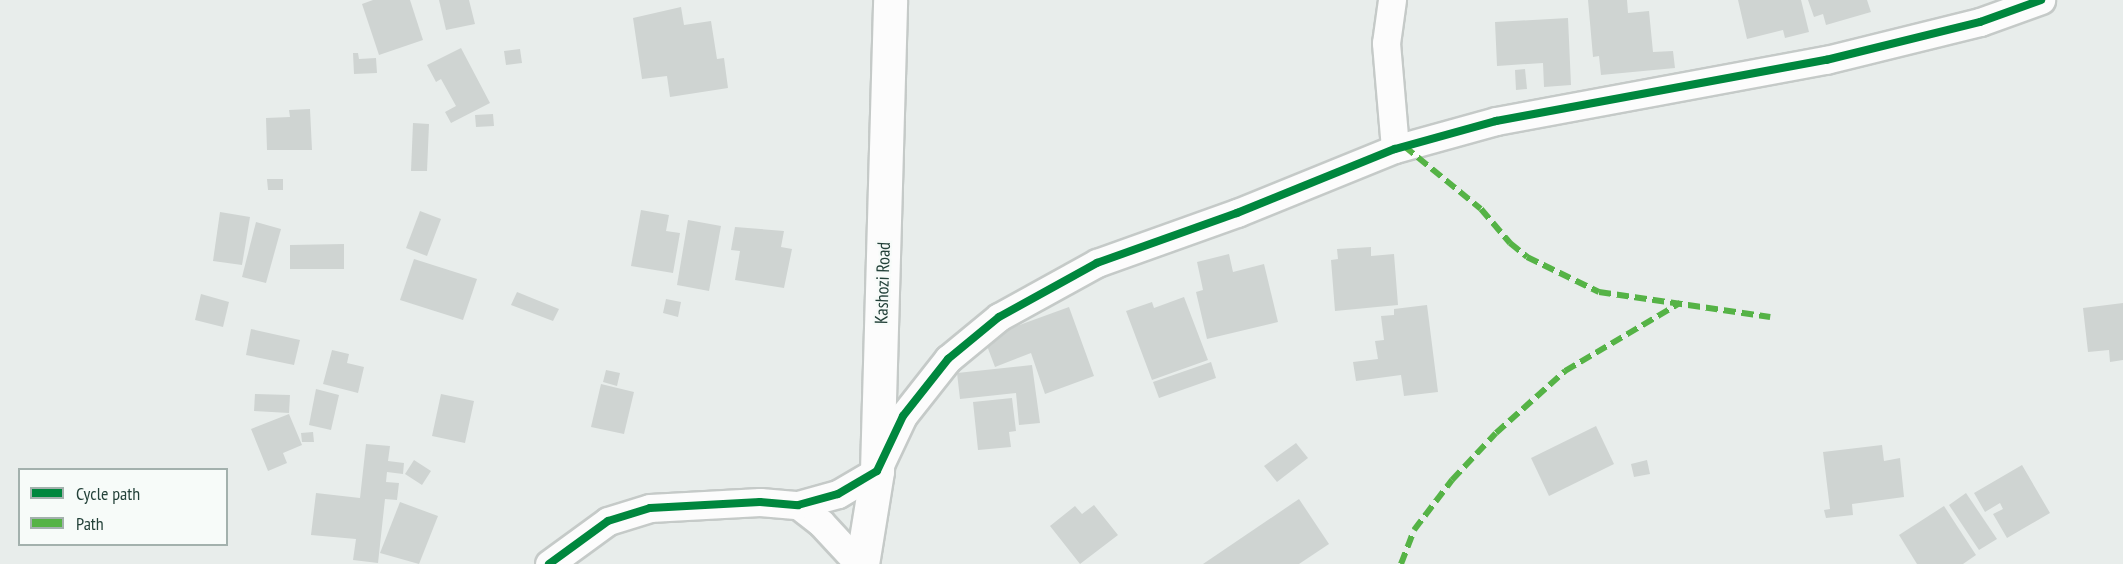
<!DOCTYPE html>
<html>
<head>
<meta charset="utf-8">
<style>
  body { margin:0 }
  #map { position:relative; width:2123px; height:564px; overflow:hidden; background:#e8edeb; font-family:"PT Sans Narrow",sans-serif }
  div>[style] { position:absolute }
  .building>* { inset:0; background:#cfd4d2 }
  .roads { filter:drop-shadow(2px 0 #c5cac8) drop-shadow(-2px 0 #c5cac8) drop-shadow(0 2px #c5cac8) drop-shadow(0 -2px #c5cac8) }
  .street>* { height:27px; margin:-13.5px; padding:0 13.5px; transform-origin:13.5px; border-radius:13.5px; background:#fcfcfc }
  .secondary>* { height:33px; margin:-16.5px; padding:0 16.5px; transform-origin:16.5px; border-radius:16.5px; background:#fcfcfc }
  .quiet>* { height:6px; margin-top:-3px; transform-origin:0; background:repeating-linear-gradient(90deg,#55b346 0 12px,transparent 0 18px) }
  .cycleway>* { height:8px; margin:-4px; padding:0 4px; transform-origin:4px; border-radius:4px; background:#00873e }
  span { translate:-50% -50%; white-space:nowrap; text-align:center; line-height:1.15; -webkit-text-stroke:4.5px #f7fbf9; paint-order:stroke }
  .street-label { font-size:18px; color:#24423a }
  .legend { position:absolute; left:18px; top:468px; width:210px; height:78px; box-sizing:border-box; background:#f7fbf9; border:2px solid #a3b1ad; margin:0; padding:8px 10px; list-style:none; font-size:18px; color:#24423a }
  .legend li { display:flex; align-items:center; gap:12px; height:30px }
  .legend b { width:30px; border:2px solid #a3b1ad }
</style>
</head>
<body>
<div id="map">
  <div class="building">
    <i style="clip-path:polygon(373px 0,410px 0,423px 40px,379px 55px,362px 4px)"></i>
    <i style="clip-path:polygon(439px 0,469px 0,475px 24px,446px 30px)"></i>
    <i style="clip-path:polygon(1588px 0,1627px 0,1628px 13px,1649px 11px,1653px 52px,1673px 51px,1675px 68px,1601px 75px,1599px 56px,1593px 57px)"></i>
    <i style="clip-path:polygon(1738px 0,1801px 0,1809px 32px,1785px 38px,1783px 30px,1747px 39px)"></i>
    <i style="clip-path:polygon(1808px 0,1867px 0,1871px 12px,1826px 25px,1823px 14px,1814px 17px)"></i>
    <i style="clip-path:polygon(681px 7px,684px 25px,711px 21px,717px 59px,724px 58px,728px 88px,670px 97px,667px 76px,642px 79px,633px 18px)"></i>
    <i style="clip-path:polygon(1568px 18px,1571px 85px,1544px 87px,1543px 63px,1497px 66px,1495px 22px)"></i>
    <i style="clip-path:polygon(461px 48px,490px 103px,451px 123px,445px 112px,456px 106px,441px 79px,436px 82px,427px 65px)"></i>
    <i style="clip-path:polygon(520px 49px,522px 63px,506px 65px,504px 51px)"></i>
    <i style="clip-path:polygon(353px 53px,358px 53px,359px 59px,376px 58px,377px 73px,354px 74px)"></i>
    <i style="clip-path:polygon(1525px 69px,1527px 89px,1516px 90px,1515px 70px)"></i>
    <i style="clip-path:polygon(310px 109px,312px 150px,267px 150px,266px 118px,290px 117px,289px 110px)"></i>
    <i style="clip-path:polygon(493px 114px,494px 126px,476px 127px,475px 115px)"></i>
    <i style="clip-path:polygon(413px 123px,429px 124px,427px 171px,411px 171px)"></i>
    <i style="clip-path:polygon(267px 179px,283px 179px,283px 190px,268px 190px)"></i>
    <i style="clip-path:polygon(641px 210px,669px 215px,666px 231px,680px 233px,673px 273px,631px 266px)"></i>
    <i style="clip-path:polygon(420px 211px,441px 219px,427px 256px,406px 248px)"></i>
    <i style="clip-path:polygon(220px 212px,250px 217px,242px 265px,213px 261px)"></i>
    <i style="clip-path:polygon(688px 220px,721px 226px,709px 291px,677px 285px)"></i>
    <i style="clip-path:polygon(256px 222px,281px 229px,266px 283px,242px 277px)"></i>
    <i style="clip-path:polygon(735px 227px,784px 231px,781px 247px,792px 249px,784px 288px,735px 280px,740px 251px,731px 250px)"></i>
    <i style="clip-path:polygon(344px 244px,344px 269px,290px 269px,290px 245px)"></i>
    <i style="clip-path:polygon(1371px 247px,1371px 256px,1394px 254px,1398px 305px,1335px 311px,1331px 260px,1338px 259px,1337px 249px)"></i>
    <i style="clip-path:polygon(1229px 254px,1233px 272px,1264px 264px,1278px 322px,1207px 339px,1196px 292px,1203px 290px,1197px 262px)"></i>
    <i style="clip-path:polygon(414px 259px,477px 279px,463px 320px,400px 300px)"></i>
    <i style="clip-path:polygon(517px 292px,559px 309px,553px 321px,511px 305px)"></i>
    <i style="clip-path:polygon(201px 294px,229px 302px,223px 327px,195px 320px)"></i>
    <i style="clip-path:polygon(1184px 297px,1208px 360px,1152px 380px,1126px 311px,1152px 302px,1154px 308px)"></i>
    <i style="clip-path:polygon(666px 299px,681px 302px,678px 317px,663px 313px)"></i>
    <i style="clip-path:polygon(2123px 303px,2123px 360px,2110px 362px,2109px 350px,2088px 352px,2083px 308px)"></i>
    <i style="clip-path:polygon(1427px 305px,1438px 392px,1404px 396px,1401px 375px,1356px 381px,1353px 362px,1378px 359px,1375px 341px,1384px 340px,1381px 316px,1394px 315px,1394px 309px)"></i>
    <i style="clip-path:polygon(1069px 307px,1094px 376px,1045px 394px,1031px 353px,995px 367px,984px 338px)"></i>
    <i style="clip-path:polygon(251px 329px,300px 340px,294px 365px,246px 355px)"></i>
    <i style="clip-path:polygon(332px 350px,349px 354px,347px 363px,364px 367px,358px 393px,323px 384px)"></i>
    <i style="clip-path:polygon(1211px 362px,1216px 378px,1159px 398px,1153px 382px)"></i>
    <i style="clip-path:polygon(1032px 365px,1040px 423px,1019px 425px,1016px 393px,960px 399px,957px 373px)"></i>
    <i style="clip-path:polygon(606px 370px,620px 373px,617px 386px,603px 382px)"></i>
    <i style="clip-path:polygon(601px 384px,634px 392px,624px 434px,591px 427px)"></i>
    <i style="clip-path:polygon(316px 389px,339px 395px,331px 430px,309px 425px)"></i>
    <i style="clip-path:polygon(255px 394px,290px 395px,289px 413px,254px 411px)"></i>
    <i style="clip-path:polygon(441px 394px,474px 401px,465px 443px,432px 436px)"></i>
    <i style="clip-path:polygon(1012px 398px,1016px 431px,1009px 432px,1011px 447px,978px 450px,973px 402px)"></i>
    <i style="clip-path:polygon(289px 414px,302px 445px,283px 453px,287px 463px,268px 471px,251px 429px)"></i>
    <i style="clip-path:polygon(1596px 426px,1614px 464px,1549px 496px,1531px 458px)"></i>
    <i style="clip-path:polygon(313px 432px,314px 442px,302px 442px,301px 433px)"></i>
    <i style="clip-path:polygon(1296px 443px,1308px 458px,1277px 482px,1264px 466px)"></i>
    <i style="clip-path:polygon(366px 444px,390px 446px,388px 461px,404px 463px,403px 474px,387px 472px,386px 482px,399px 483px,397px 500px,385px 499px,378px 563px,353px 560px,356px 539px,311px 535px,316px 493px,360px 498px)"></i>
    <i style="clip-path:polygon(1882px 445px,1884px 461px,1900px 458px,1904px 497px,1852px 504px,1853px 515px,1826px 518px,1824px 510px,1830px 509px,1823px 452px)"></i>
    <i style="clip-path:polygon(414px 460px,431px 471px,422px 485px,405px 474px)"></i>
    <i style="clip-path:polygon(1647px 460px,1650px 474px,1634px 477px,1631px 464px)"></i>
    <i style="clip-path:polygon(2022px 465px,2050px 513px,2007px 538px,1993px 514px,2003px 509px,2000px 503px,1985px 512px,1974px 493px)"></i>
    <i style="clip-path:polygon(1966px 493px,1997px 539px,1979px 550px,1949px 505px)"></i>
    <i style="clip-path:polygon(1299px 499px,1329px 544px,1299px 564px,1203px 564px)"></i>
    <i style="clip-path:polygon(400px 502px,438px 516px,419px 564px,380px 553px)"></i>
    <i style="clip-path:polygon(1094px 505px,1118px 535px,1080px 564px,1050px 526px,1075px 506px,1082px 514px)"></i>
    <i style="clip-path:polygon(1944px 506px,1976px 555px,1963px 564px,1917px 564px,1899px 535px)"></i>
  </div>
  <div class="roads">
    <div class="street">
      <i style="left:1392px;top:0;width:43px;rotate:97.9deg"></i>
      <i style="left:1386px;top:43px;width:106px;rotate:85.1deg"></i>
      <i style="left:798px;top:505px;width:29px;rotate:38deg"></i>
      <i style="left:821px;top:523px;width:56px;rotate:47.2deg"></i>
      <i style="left:549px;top:564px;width:73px;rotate:-36.1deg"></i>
      <i style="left:608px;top:521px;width:44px;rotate:-17.2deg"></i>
      <i style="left:650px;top:508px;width:110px;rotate:-3.1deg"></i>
      <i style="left:760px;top:502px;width:38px;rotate:5deg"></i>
      <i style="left:798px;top:505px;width:41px;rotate:-15.4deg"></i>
      <i style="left:838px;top:494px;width:45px;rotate:-30.5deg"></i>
      <i style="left:877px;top:471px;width:61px;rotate:-64.7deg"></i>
      <i style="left:903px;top:416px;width:73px;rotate:-51.7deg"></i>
      <i style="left:948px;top:359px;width:66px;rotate:-39.5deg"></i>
      <i style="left:999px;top:317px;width:112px;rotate:-28.9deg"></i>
      <i style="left:1097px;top:263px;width:149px;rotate:-19.7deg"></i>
      <i style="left:1237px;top:213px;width:170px;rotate:-22.1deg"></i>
      <i style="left:1395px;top:149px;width:105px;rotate:-15.5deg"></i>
      <i style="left:1496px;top:121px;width:336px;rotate:-10.5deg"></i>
      <i style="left:1826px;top:60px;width:159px;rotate:-13.9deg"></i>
      <i style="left:1980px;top:22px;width:65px;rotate:-19.8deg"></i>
    </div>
    <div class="secondary">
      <i style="left:862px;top:564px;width:94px;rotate:-80.8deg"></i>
      <i style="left:877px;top:471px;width:471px;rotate:-88.4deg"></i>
    </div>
  </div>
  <div class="quiet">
    <i style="left:1404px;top:146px;width:99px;rotate:39.3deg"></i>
    <i style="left:1481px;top:209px;width:45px;rotate:49.5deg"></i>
    <i style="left:1510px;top:243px;width:22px;rotate:39deg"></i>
    <i style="left:1527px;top:257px;width:80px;rotate:25.9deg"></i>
    <i style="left:1599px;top:292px;width:173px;rotate:8.3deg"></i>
    <i style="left:1401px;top:564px;width:36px;rotate:-69deg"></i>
    <i style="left:1414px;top:530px;width:63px;rotate:-52.8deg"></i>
    <i style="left:1452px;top:480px;width:64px;rotate:-46.9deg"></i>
    <i style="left:1496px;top:433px;width:93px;rotate:-41.9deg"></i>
    <i style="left:1565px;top:371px;width:134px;rotate:-30.6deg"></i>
  </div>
  <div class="cycleway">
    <i style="left:549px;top:564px;width:73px;rotate:-36.1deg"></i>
    <i style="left:608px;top:521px;width:44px;rotate:-17.2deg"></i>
    <i style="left:650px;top:508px;width:110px;rotate:-3.1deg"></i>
    <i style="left:760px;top:502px;width:38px;rotate:5deg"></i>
    <i style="left:798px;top:505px;width:41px;rotate:-15.4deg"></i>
    <i style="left:838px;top:494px;width:45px;rotate:-30.5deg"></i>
    <i style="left:877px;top:471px;width:61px;rotate:-64.7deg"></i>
    <i style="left:903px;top:416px;width:73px;rotate:-51.7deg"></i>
    <i style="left:948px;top:359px;width:66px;rotate:-39.5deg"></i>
    <i style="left:999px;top:317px;width:112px;rotate:-28.9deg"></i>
    <i style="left:1097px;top:263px;width:149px;rotate:-19.7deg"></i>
    <i style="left:1237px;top:213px;width:170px;rotate:-22.1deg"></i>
    <i style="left:1395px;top:149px;width:105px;rotate:-15.5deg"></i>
    <i style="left:1496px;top:121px;width:336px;rotate:-10.5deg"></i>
    <i style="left:1826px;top:60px;width:159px;rotate:-13.9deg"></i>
    <i style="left:1980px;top:22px;width:65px;rotate:-19.8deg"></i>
  </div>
  <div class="street-label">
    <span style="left:883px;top:283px;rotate:-88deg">Kashozi Road</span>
  </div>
  <ul class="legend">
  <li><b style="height:8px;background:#00873e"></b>Cycle path</li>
  <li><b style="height:8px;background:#55b346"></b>Path</li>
  </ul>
</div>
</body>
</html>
